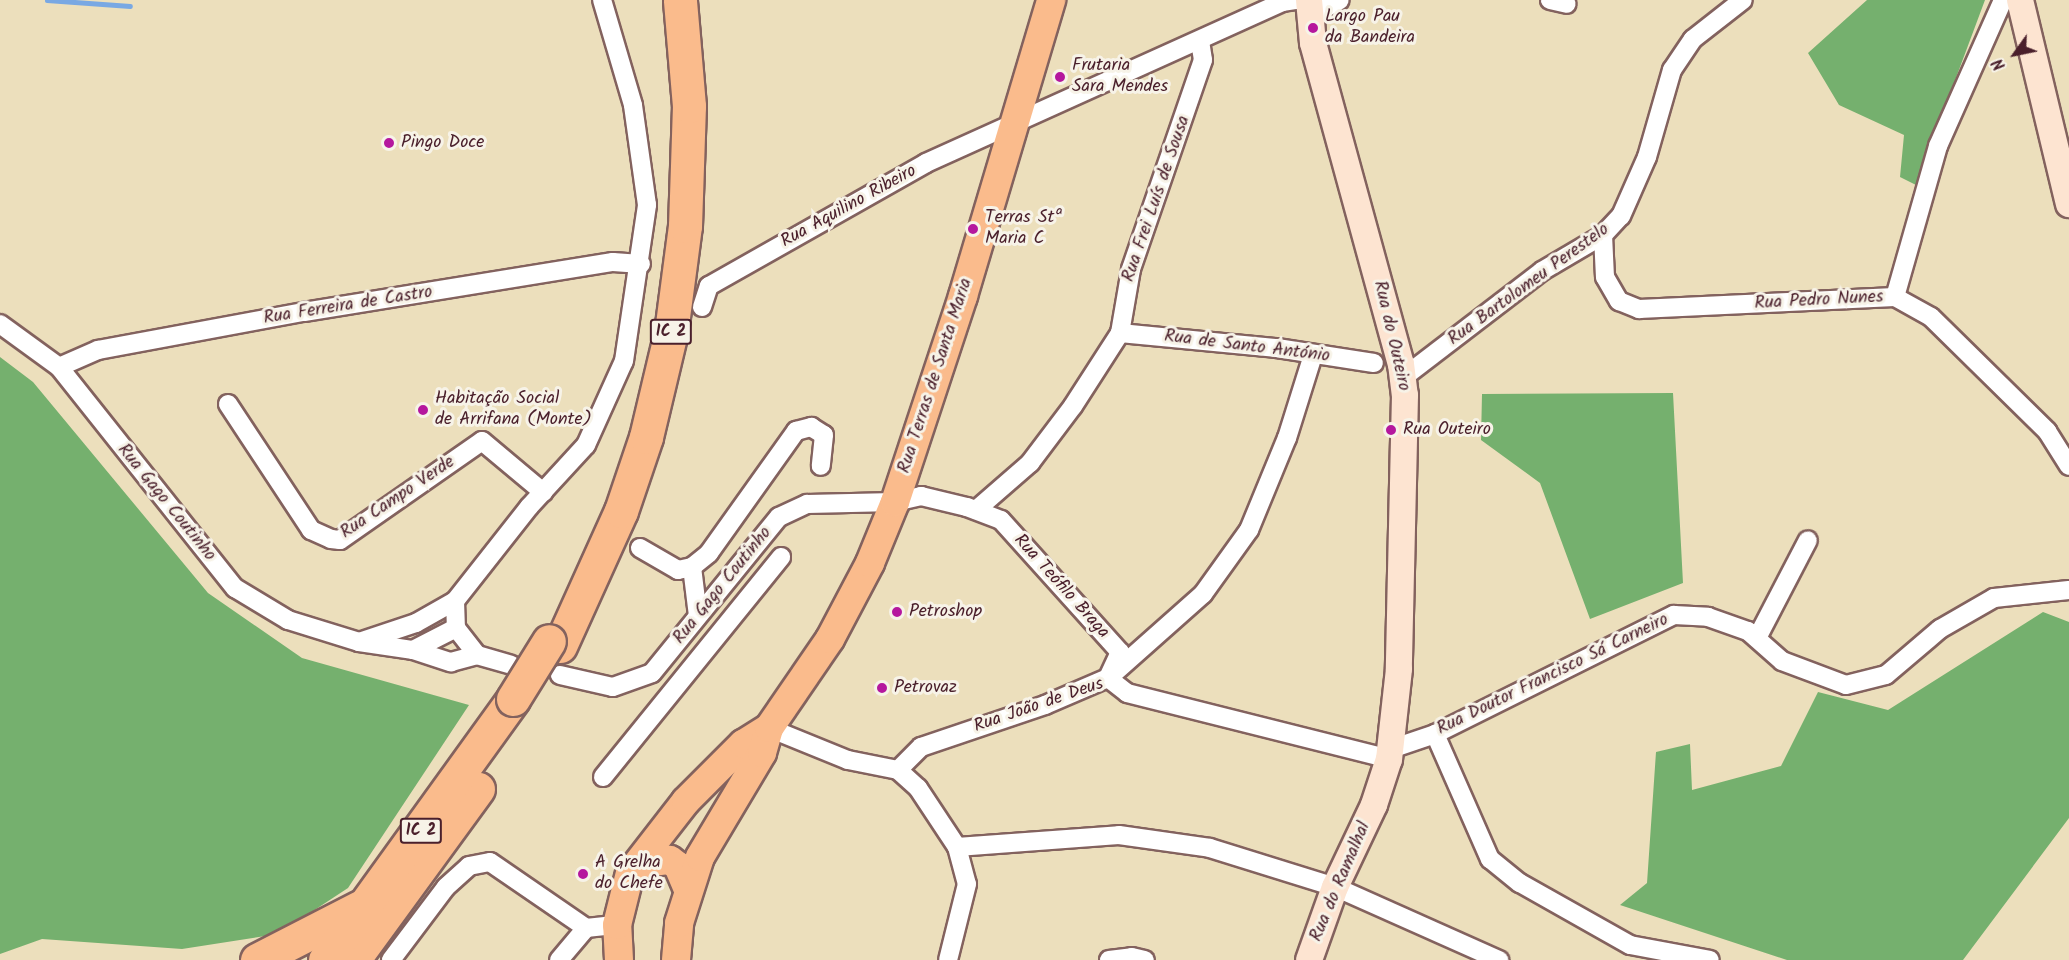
<!DOCTYPE html>
<html>
<head>
<meta charset="utf-8">
<style>
  body { margin:0 }
  #map { position:relative; width:2069px; height:960px; overflow:hidden; background:#ecdfbc; font-family:Kalam,sans-serif }
  div>[style] { position:absolute }
  .forest>* { inset:0; background:#75b06e }
  .stream>* { height:4.5px; margin:-2.25px; padding:0 2.25px; transform-origin:2.25px; border-radius:2.25px; background:#79a8e3 }
  .roads { filter:drop-shadow(2px 0 #83625e) drop-shadow(-2px 0 #83625e) drop-shadow(0 2px #83625e) drop-shadow(0 -2px #83625e) }
  .street>* { height:18px; margin:-9px; padding:0 9px; transform-origin:9px; border-radius:9px; background:#fff }
  .secondary>* { height:26px; margin:-13px; padding:0 13px; transform-origin:13px; border-radius:13px; background:#fde4d1 }
  .primary>* { height:28px; margin:-14px; padding:0 14px; transform-origin:14px; border-radius:14px; background:#fabb8c }
  .highway>* { height:33px; margin:-16.5px; padding:0 16.5px; transform-origin:16.5px; border-radius:16.5px; background:#fabb8c }
  .bridges { filter:drop-shadow(2px 0 #83625e) drop-shadow(-2px 0 #83625e) drop-shadow(0 2px #83625e) drop-shadow(0 -2px #83625e) }
  .highway-bridge>* { height:33px; margin:-16.5px; padding:0 16.5px; transform-origin:16.5px; border-radius:16.5px; background:#fabb8c }
  .dots>* { width:16px; height:16px; translate:-50% -50%; box-sizing:border-box; border:3px solid #f7f3e8; border-radius:50% }
  span { translate:-50% -50%; white-space:nowrap; text-align:center; line-height:1.15; -webkit-text-stroke:6px #f7f3e8; paint-order:stroke }
  .shield-label span { padding:2px 4px; background:#f7f3e8; border:2px solid; border-radius:4px; -webkit-text-stroke-width:0 }
  .shield-label { font-size:16px; color:#4a1f2b; font-weight:700 }
  .poi-label { font-size:18px; color:#4a1f2b }
  .left { translate:0 -50%; text-align:left }
  .street-label { font-size:18px; color:#4a1f2b }
  .north { position:absolute; left:1985px; top:24px; width:60px; height:60px; -webkit-text-stroke:4px #f7f3e8; paint-order:stroke; rotate:237deg; font-size:16px; font-weight:700; line-height:24px; text-align:center; color:#4a1f2b }
  .north::after { content:''; display:block; margin:auto; width:21px; height:27px; background:#4a1f2b; clip-path:polygon(50% 0,100% 100%,50% 72%,0 100%) }
</style>
</head>
<body>
<div id="map">
  <div class="forest">
    <i style="clip-path:polygon(1867px 0,1985px 0,1916px 185px,1900px 177px,1904px 135px,1839px 105px,1808px 53px)"></i>
    <i style="clip-path:polygon(0 357px,33px 382px,208px 593px,302px 658px,469px 705px,348px 888px,278px 934px,182px 949px,42px 939px,0 954px)"></i>
    <i style="clip-path:polygon(1673px 393px,1683px 583px,1590px 619px,1540px 483px,1481px 440px,1482px 394px)"></i>
    <i style="clip-path:polygon(2043px 612px,2069px 622px,2069px 818px,1963px 960px,1787px 960px,1620px 905px,1647px 883px,1656px 752px,1690px 744px,1692px 790px,1781px 766px,1818px 692px,1888px 710px)"></i>
  </div>
  <div class="stream">
    <i style="left:47px;top:0;width:83px;rotate:4.1deg"></i>
  </div>
  <div class="roads">
    <div class="street">
      <i style="left:1550px;top:0;width:17px;rotate:13deg"></i>
      <i style="left:1309px;top:17px;width:35px;rotate:-29deg"></i>
      <i style="left:1603px;top:235px;width:42px;rotate:87.3deg"></i>
      <i style="left:1605px;top:277px;width:28px;rotate:60deg"></i>
      <i style="left:1619px;top:301px;width:22px;rotate:22deg"></i>
      <i style="left:1639px;top:309px;width:256px;rotate:-2.7deg"></i>
      <i style="left:1895px;top:297px;width:41px;rotate:29.1deg"></i>
      <i style="left:1931px;top:317px;width:163px;rotate:44.5deg"></i>
      <i style="left:2047px;top:431px;width:41px;rotate:57.8deg"></i>
      <i style="left:1895px;top:297px;width:157px;rotate:-74.1deg"></i>
      <i style="left:1938px;top:146px;width:160px;rotate:-66deg"></i>
      <i style="left:702px;top:307px;width:22px;rotate:-72deg"></i>
      <i style="left:709px;top:286px;width:249px;rotate:-29.5deg"></i>
      <i style="left:926px;top:163px;width:391px;rotate:-24.3deg"></i>
      <i style="left:1282px;top:2px;width:15px;rotate:-8deg"></i>
      <i style="left:0;top:324px;width:73px;rotate:36.1deg"></i>
      <i style="left:59px;top:367px;width:283px;rotate:51.5deg"></i>
      <i style="left:235px;top:588px;width:62px;rotate:31.1deg"></i>
      <i style="left:288px;top:620px;width:74px;rotate:17.2deg"></i>
      <i style="left:359px;top:642px;width:55px;rotate:8.4deg"></i>
      <i style="left:413px;top:650px;width:40px;rotate:18deg"></i>
      <i style="left:451px;top:662px;width:27px;rotate:-15deg"></i>
      <i style="left:477px;top:655px;width:35px;rotate:16deg"></i>
      <i style="left:1120px;top:333px;width:158px;rotate:5.5deg"></i>
      <i style="left:1277px;top:348px;width:98px;rotate:8.8deg"></i>
      <i style="left:59px;top:367px;width:43px;rotate:-23.6deg"></i>
      <i style="left:98px;top:350px;width:209px;rotate:-10.5deg"></i>
      <i style="left:304px;top:312px;width:313px;rotate:-9.2deg"></i>
      <i style="left:613px;top:262px;width:28px;rotate:4deg"></i>
      <i style="left:1404px;top:377px;width:174px;rotate:-37.5deg"></i>
      <i style="left:1542px;top:271px;width:71px;rotate:-30.5deg"></i>
      <i style="left:1603px;top:235px;width:26px;rotate:-47deg"></i>
      <i style="left:1621px;top:216px;width:64px;rotate:-66.2deg"></i>
      <i style="left:1647px;top:157px;width:91px;rotate:-74deg"></i>
      <i style="left:1672px;top:70px;width:37px;rotate:-56deg"></i>
      <i style="left:1693px;top:39px;width:63px;rotate:-38deg"></i>
      <i style="left:228px;top:404px;width:151px;rotate:56.6deg"></i>
      <i style="left:311px;top:530px;width:22px;rotate:24deg"></i>
      <i style="left:331px;top:539px;width:9px;rotate:6deg"></i>
      <i style="left:340px;top:540px;width:173px;rotate:-34.9deg"></i>
      <i style="left:482px;top:441px;width:80px;rotate:39.9deg"></i>
      <i style="left:976px;top:510px;width:72px;rotate:-41deg"></i>
      <i style="left:1030px;top:463px;width:71px;rotate:-53deg"></i>
      <i style="left:1073px;top:406px;width:87px;rotate:-57.2deg"></i>
      <i style="left:1120px;top:333px;width:65px;rotate:-80.2deg"></i>
      <i style="left:1131px;top:269px;width:221px;rotate:-71deg"></i>
      <i style="left:1203px;top:60px;width:18px;rotate:-99deg"></i>
      <i style="left:640px;top:548px;width:44px;rotate:30.1deg"></i>
      <i style="left:678px;top:570px;width:14px;rotate:-12deg"></i>
      <i style="left:692px;top:567px;width:22px;rotate:-39deg"></i>
      <i style="left:709px;top:553px;width:150px;rotate:-54.5deg"></i>
      <i style="left:796px;top:431px;width:16px;rotate:-15deg"></i>
      <i style="left:811px;top:427px;width:15px;rotate:32deg"></i>
      <i style="left:824px;top:435px;width:31px;rotate:96deg"></i>
      <i style="left:692px;top:567px;width:49px;rotate:83deg"></i>
      <i style="left:455px;top:601px;width:27px;rotate:88deg"></i>
      <i style="left:456px;top:628px;width:34px;rotate:52deg"></i>
      <i style="left:1757px;top:638px;width:110px;rotate:-62.5deg"></i>
      <i style="left:359px;top:642px;width:60px;rotate:-18.4deg"></i>
      <i style="left:416px;top:623px;width:45px;rotate:-29.4deg"></i>
      <i style="left:455px;top:601px;width:120px;rotate:-51.8deg"></i>
      <i style="left:529px;top:507px;width:84px;rotate:-47.4deg"></i>
      <i style="left:586px;top:445px;width:92px;rotate:-65.7deg"></i>
      <i style="left:624px;top:361px;width:158px;rotate:-81.6deg"></i>
      <i style="left:647px;top:205px;width:101px;rotate:-98deg"></i>
      <i style="left:633px;top:105px;width:109px;rotate:-106.4deg"></i>
      <i style="left:413px;top:650px;width:48px;rotate:-27.1deg"></i>
      <i style="left:1114px;top:673px;width:119px;rotate:-41.6deg"></i>
      <i style="left:1203px;top:594px;width:79px;rotate:-54.3deg"></i>
      <i style="left:1249px;top:530px;width:100px;rotate:-67.6deg"></i>
      <i style="left:1287px;top:438px;width:87px;rotate:-72.6deg"></i>
      <i style="left:560px;top:675px;width:54px;rotate:12.8deg"></i>
      <i style="left:613px;top:687px;width:41px;rotate:-19.7deg"></i>
      <i style="left:652px;top:673px;width:201px;rotate:-50.9deg"></i>
      <i style="left:779px;top:517px;width:31px;rotate:-25deg"></i>
      <i style="left:807px;top:504px;width:88px;rotate:-1.3deg"></i>
      <i style="left:895px;top:502px;width:27px;rotate:-13deg"></i>
      <i style="left:921px;top:496px;width:47px;rotate:13.4deg"></i>
      <i style="left:967px;top:507px;width:36px;rotate:21deg"></i>
      <i style="left:1001px;top:520px;width:178px;rotate:48deg"></i>
      <i style="left:1120px;top:652px;width:29px;rotate:115deg"></i>
      <i style="left:769px;top:728px;width:85px;rotate:22.1deg"></i>
      <i style="left:848px;top:760px;width:51px;rotate:11.3deg"></i>
      <i style="left:898px;top:770px;width:33px;rotate:-45deg"></i>
      <i style="left:921px;top:747px;width:131px;rotate:-18.7deg"></i>
      <i style="left:1045px;top:705px;width:69px;rotate:-23.2deg"></i>
      <i style="left:1108px;top:678px;width:24px;rotate:38deg"></i>
      <i style="left:1127px;top:693px;width:270px;rotate:14.1deg"></i>
      <i style="left:1435px;top:734px;width:137px;rotate:66.3deg"></i>
      <i style="left:1490px;top:859px;width:38px;rotate:39deg"></i>
      <i style="left:1520px;top:883px;width:126px;rotate:29.4deg"></i>
      <i style="left:1630px;top:945px;width:81px;rotate:10.6deg"></i>
      <i style="left:1391px;top:749px;width:46px;rotate:-18.8deg"></i>
      <i style="left:1435px;top:734px;width:267px;rotate:-26.5deg"></i>
      <i style="left:1674px;top:615px;width:34px;rotate:3deg"></i>
      <i style="left:1708px;top:617px;width:42px;rotate:19.3deg"></i>
      <i style="left:1748px;top:631px;width:45px;rotate:41.4deg"></i>
      <i style="left:1782px;top:661px;width:68px;rotate:20.6deg"></i>
      <i style="left:1846px;top:685px;width:41px;rotate:-14deg"></i>
      <i style="left:1886px;top:675px;width:71px;rotate:-40.4deg"></i>
      <i style="left:1940px;top:629px;width:62px;rotate:-29.9deg"></i>
      <i style="left:1994px;top:598px;width:75px;rotate:-6.1deg"></i>
      <i style="left:898px;top:770px;width:27px;rotate:42deg"></i>
      <i style="left:918px;top:788px;width:71px;rotate:56.5deg"></i>
      <i style="left:957px;top:847px;width:38px;rotate:75deg"></i>
      <i style="left:967px;top:884px;width:78px;rotate:104deg"></i>
      <i style="left:603px;top:777px;width:283px;rotate:-51deg"></i>
      <i style="left:957px;top:847px;width:162px;rotate:-4.2deg"></i>
      <i style="left:1119px;top:835px;width:92px;rotate:8.1deg"></i>
      <i style="left:1210px;top:848px;width:131px;rotate:17.3deg"></i>
      <i style="left:1335px;top:887px;width:180px;rotate:24deg"></i>
      <i style="left:391px;top:960px;width:91px;rotate:-53deg"></i>
      <i style="left:446px;top:887px;width:31px;rotate:-42deg"></i>
      <i style="left:469px;top:866px;width:21px;rotate:-11deg"></i>
      <i style="left:490px;top:862px;width:116px;rotate:34.5deg"></i>
      <i style="left:559px;top:960px;width:42px;rotate:-49.8deg"></i>
      <i style="left:586px;top:928px;width:31px;rotate:-6deg"></i>
      <i style="left:1109px;top:960px;width:23px;rotate:-7deg"></i>
      <i style="left:1132px;top:957px;width:13px;rotate:13deg"></i>
    </div>
    <div class="secondary">
      <i style="left:1309px;top:0;width:43px;rotate:84.7deg"></i>
      <i style="left:1313px;top:43px;width:333px;rotate:74.7deg"></i>
      <i style="left:1401px;top:364px;width:31px;rotate:83deg"></i>
      <i style="left:1405px;top:395px;width:274px;rotate:91.3deg"></i>
      <i style="left:1399px;top:669px;width:91px;rotate:96.3deg"></i>
      <i style="left:1389px;top:759px;width:48px;rotate:108.1deg"></i>
      <i style="left:1374px;top:805px;width:91px;rotate:115.4deg"></i>
      <i style="left:1335px;top:887px;width:77px;rotate:109.6deg"></i>
      <i style="left:2020px;top:0;width:210px;rotate:76.5deg"></i>
    </div>
    <div class="primary">
      <i style="left:630px;top:873px;width:17px;rotate:-36deg"></i>
      <i style="left:644px;top:863px;width:26px;rotate:-7deg"></i>
      <i style="left:670px;top:860px;width:10px;rotate:37deg"></i>
      <i style="left:678px;top:866px;width:25px;rotate:67deg"></i>
      <i style="left:619px;top:960px;width:35px;rotate:-93deg"></i>
      <i style="left:617px;top:925px;width:54px;rotate:-76deg"></i>
      <i style="left:630px;top:873px;width:91px;rotate:-52.1deg"></i>
      <i style="left:686px;top:801px;width:81px;rotate:-45deg"></i>
      <i style="left:743px;top:744px;width:31px;rotate:-32deg"></i>
      <i style="left:676px;top:960px;width:37px;rotate:-85deg"></i>
      <i style="left:679px;top:923px;width:69px;rotate:-72.3deg"></i>
      <i style="left:700px;top:857px;width:121px;rotate:-59.2deg"></i>
      <i style="left:762px;top:753px;width:26px;rotate:-74deg"></i>
      <i style="left:769px;top:728px;width:108px;rotate:-55.6deg"></i>
      <i style="left:830px;top:639px;width:86px;rotate:-62.2deg"></i>
      <i style="left:870px;top:563px;width:66px;rotate:-67.7deg"></i>
      <i style="left:895px;top:502px;width:217px;rotate:-71.7deg"></i>
      <i style="left:963px;top:296px;width:309px;rotate:-73.4deg"></i>
    </div>
    <div class="highway">
      <i style="left:560px;top:646px;width:148px;rotate:-65.7deg"></i>
      <i style="left:621px;top:511px;width:78px;rotate:-71.3deg"></i>
      <i style="left:646px;top:437px;width:108px;rotate:-76.6deg"></i>
      <i style="left:671px;top:332px;width:107px;rotate:-82.5deg"></i>
      <i style="left:685px;top:226px;width:120px;rotate:-88.1deg"></i>
      <i style="left:689px;top:106px;width:106px;rotate:-94.9deg"></i>
      <i style="left:356px;top:956px;width:207px;rotate:-53.9deg"></i>
      <i style="left:257px;top:960px;width:116px;rotate:-27.2deg"></i>
      <i style="left:325px;top:960px;width:322px;rotate:-54.2deg"></i>
    </div>
  </div>
  <div class="bridges">
    <div class="highway-bridge">
      <i style="left:513px;top:699px;width:68px;rotate:-58.2deg"></i>
    </div>
  </div>
  <div class="dots">
    <i style="left:1313px;top:28px;background:#b5179e"></i>
    <i style="left:1060px;top:77px;background:#b5179e"></i>
    <i style="left:389px;top:143px;background:#b5179e"></i>
    <i style="left:973px;top:229px;background:#b5179e"></i>
    <i style="left:423px;top:410px;background:#b5179e"></i>
    <i style="left:1391px;top:430px;background:#b5179e"></i>
    <i style="left:897px;top:612px;background:#b5179e"></i>
    <i style="left:882px;top:688px;background:#b5179e"></i>
    <i style="left:583px;top:874px;background:#b5179e"></i>
  </div>
  <div class="shield-label">
    <span style="left:671px;top:332px">IC 2</span>
    <span style="left:421px;top:831px">IC 2</span>
  </div>
  <div class="poi-label">
    <span class="left" style="left:1325px;top:28px">Largo Pau<br>da Bandeira</span>
    <span class="left" style="left:1072px;top:77px">Frutaria<br>Sara Mendes</span>
    <span class="left" style="left:401px;top:143px">Pingo Doce</span>
    <span class="left" style="left:985px;top:229px">Terras Stª<br>Maria C</span>
    <span class="left" style="left:435px;top:410px">Habitação Social<br>de Arrifana (Monte)</span>
    <span class="left" style="left:1403px;top:430px">Rua Outeiro</span>
    <span class="left" style="left:909px;top:612px">Petroshop</span>
    <span class="left" style="left:894px;top:688px">Petrovaz</span>
    <span class="left" style="left:595px;top:874px">A Grelha<br>do Chefe</span>
  </div>
  <div class="street-label">
    <span style="left:1157px;top:199px;rotate:-71deg">Rua Frei Luís de Sousa</span>
    <span style="left:849px;top:207px;rotate:-29deg">Rua Aquilino Ribeiro</span>
    <span style="left:1529px;top:285px;rotate:-36deg">Rua Bartolomeu Perestelo</span>
    <span style="left:1819px;top:301px;rotate:-3deg">Rua Pedro Nunes</span>
    <span style="left:348px;top:306px;rotate:-9deg">Rua Ferreira de Castro</span>
    <span style="left:1391px;top:336px;rotate:77deg">Rua do Outeiro</span>
    <span style="left:1247px;top:347px;rotate:7deg">Rua de Santo António</span>
    <span style="left:936px;top:376px;rotate:-72deg">Rua Terras de Santa Maria</span>
    <span style="left:398px;top:498px;rotate:-34deg">Rua Campo Verde</span>
    <span style="left:166px;top:503px;rotate:51deg">Rua Gago Coutinho</span>
    <span style="left:723px;top:586px;rotate:-51deg">Rua Gago Coutinho</span>
    <span style="left:1061px;top:587px;rotate:48deg">Rua Teófilo Braga</span>
    <span style="left:1553px;top:675px;rotate:-26deg">Rua Doutor Francisco Sá Carneiro</span>
    <span style="left:1039px;top:706px;rotate:-19deg">Rua João de Deus</span>
    <span style="left:1341px;top:882px;rotate:-67deg">Rua do Ramalhal</span>
  </div>
  <div class="north">N</div>
</div>
</body>
</html>
